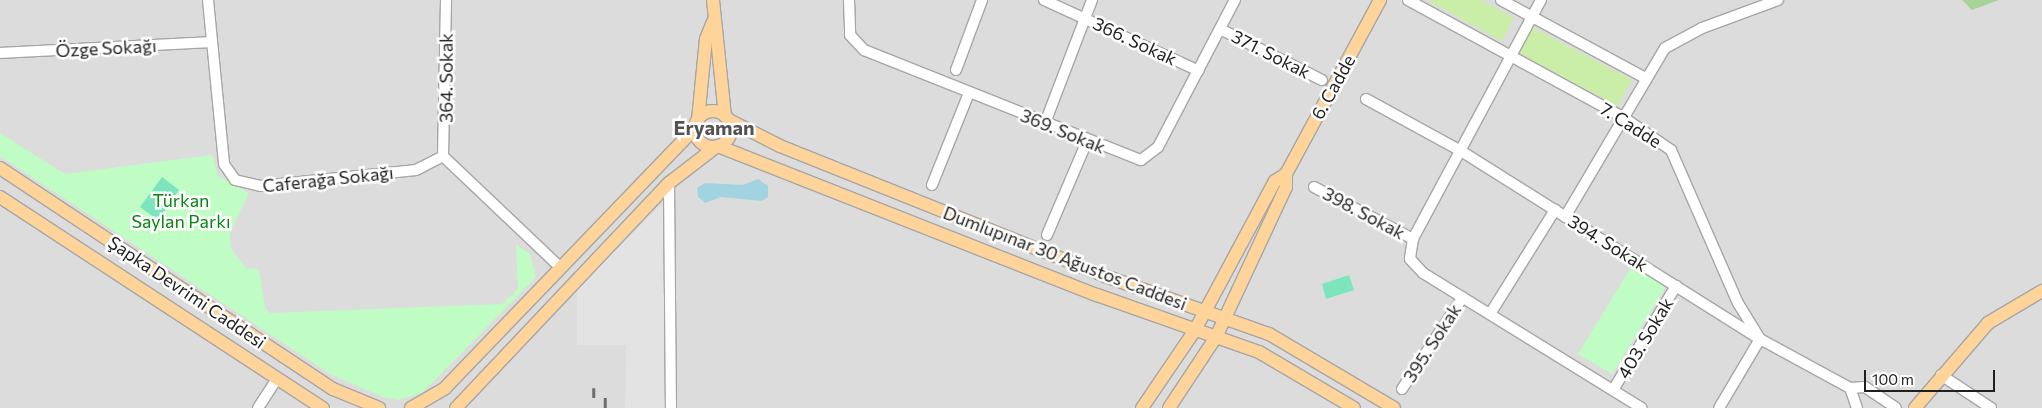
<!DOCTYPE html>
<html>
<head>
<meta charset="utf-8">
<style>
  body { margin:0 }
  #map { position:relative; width:2042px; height:408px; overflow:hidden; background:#f0ede5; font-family:Commissioner,sans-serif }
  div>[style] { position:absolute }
  .residential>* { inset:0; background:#dddcdc }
  .grass>* { inset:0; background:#caeea7 }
  .forest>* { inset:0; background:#a8d396 }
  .park>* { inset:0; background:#bffdc4 }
  .pitch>* { inset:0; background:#7de5bd }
  .parking>* { inset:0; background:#e3e3e3 }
  .water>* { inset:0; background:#a2d3e1 }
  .roads { filter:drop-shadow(1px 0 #a6a6a6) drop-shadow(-1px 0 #a6a6a6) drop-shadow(0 1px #a6a6a6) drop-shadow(0 -1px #a6a6a6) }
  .minor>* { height:10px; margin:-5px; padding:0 5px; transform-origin:5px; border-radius:5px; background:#fff }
  .major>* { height:12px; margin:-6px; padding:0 6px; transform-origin:6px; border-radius:6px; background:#ffd49b }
  .major>.ring { margin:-6px; padding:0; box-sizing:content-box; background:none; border:12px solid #ffd49b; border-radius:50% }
  .rail>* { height:2.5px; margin-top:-1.25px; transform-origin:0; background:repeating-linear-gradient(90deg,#6d6d6d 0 10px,transparent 0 20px) }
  span { translate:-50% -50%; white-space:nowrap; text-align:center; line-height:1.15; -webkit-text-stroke:5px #fff; paint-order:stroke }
  .street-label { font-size:18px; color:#1f1f1f }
  .park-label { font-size:18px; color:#04860f }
  .quarter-label { font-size:20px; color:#525252; font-weight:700 }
  .scale { position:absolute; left:1864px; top:370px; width:131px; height:22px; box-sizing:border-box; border:2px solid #1f1f1f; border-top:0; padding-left:6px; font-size:15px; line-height:18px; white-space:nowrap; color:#1f1f1f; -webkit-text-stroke:4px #fff; paint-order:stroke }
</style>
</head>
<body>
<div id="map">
  <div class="residential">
    <i style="clip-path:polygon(0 0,2042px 0,2042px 408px,0 408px)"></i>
  </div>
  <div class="grass">
    <i style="clip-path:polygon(1427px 0,1481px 0,1514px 18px,1502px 41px)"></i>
    <i style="clip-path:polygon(1532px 27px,1632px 80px,1618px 106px,1518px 53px)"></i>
  </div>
  <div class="forest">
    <i style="clip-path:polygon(1962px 0,1999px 0,1972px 10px)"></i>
  </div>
  <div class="park">
    <i style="clip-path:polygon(0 133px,65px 174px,212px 155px,218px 176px,249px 193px,230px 233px,231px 249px,246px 268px,259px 269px,265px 308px,270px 313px,502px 304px,518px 289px,516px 245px,530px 254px,536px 277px,422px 393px,399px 400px,383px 397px,330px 374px,0 156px)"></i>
    <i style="clip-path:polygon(1633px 264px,1667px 285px,1612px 374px,1578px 354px)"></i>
  </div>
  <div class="pitch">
    <i style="clip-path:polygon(162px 177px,179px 190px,158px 220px,140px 207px)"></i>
    <i style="clip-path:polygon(1349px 275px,1354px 290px,1326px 299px,1322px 284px)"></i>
  </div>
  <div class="parking">
    <i style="clip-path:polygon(661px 205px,666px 210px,666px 408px,625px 408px,626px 345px,577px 345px,577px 288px)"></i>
  </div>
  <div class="water">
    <i style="clip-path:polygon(758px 179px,768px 186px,768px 197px,762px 201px,721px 197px,705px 203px,698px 197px,697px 188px,705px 183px,743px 185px)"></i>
  </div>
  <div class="roads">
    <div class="minor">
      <i style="left:208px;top:0;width:165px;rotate:84.4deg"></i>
      <i style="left:224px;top:164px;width:19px;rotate:55deg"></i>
      <i style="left:235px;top:180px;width:27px;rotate:13deg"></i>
      <i style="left:261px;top:186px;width:156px;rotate:-5.9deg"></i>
      <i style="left:416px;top:170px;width:30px;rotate:-27deg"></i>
      <i style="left:443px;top:156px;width:161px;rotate:43.5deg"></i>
      <i style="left:849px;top:0;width:35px;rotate:88deg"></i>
      <i style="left:850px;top:35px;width:21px;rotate:47deg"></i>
      <i style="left:864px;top:50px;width:298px;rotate:21.7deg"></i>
      <i style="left:1141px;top:160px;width:21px;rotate:-37deg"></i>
      <i style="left:1158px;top:147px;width:166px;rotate:-62.4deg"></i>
      <i style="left:1044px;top:0;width:170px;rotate:24.6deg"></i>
      <i style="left:1408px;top:0;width:246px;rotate:28.6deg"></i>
      <i style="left:1624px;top:118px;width:57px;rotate:34.2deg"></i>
      <i style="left:1671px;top:150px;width:167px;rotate:66.4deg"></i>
      <i style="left:1738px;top:303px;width:42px;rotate:58.6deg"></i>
      <i style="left:1760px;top:339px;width:80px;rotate:120.7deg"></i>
      <i style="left:1501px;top:0;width:164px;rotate:28.4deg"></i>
      <i style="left:1541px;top:0;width:271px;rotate:118.2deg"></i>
      <i style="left:1413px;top:239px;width:20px;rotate:99deg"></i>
      <i style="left:1410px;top:259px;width:19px;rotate:47deg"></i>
      <i style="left:1423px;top:273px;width:257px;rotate:31.7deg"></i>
      <i style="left:1220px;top:29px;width:114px;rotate:26.6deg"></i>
      <i style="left:0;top:53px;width:212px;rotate:-3deg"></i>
      <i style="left:956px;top:70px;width:75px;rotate:-69.6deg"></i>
      <i style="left:1366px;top:99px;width:108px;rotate:28.7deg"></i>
      <i style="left:1461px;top:151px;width:353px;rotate:32.2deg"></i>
      <i style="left:1760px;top:339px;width:102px;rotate:28.6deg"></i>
      <i style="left:1045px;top:123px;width:132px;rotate:-69.1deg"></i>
      <i style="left:443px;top:156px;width:156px;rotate:-88.9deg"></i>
      <i style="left:669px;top:183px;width:225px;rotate:89.5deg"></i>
      <i style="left:932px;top:185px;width:99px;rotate:-68.1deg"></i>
      <i style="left:1314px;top:187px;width:112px;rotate:27.7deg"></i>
      <i style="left:1565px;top:217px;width:196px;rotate:-59.4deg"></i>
      <i style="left:1665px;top:48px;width:42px;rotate:-28.4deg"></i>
      <i style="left:1702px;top:28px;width:81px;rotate:-20.2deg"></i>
      <i style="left:1047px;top:235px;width:102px;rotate:-66.9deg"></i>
      <i style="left:1490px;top:314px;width:123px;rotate:-58deg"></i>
      <i style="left:1941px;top:375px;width:60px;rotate:33.4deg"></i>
      <i style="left:1402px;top:389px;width:110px;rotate:-56.5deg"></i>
      <i style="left:1613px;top:390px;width:122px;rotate:-58.8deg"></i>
      <i style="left:258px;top:408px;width:35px;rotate:-57deg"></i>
      <i style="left:1857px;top:408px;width:21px;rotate:-109deg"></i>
      <i style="left:1850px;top:388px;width:15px;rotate:-4deg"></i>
      <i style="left:1865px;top:387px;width:37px;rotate:34deg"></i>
    </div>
    <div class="major">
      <i style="left:713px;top:0;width:117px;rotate:84.1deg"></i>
      <i class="ring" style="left:695px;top:111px;width:24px;height:24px"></i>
      <i style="left:698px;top:120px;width:81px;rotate:-84.4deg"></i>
      <i style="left:706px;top:39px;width:18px;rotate:-68deg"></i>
      <i style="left:729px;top:120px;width:57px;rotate:27deg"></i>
      <i style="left:780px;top:146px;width:350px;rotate:21.8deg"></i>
      <i style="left:1105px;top:276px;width:174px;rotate:19.5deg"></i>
      <i style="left:1269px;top:334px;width:145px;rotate:30.6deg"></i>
      <i style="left:718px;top:146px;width:407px;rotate:21.5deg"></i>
      <i style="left:1097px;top:295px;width:172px;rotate:19.4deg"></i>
      <i style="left:1259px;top:352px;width:110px;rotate:30.5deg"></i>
      <i style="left:0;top:168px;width:400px;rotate:33.6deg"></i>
      <i style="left:333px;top:389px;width:50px;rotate:22.4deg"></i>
      <i style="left:1286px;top:174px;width:198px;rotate:-61.6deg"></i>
      <i style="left:0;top:197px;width:386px;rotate:33.2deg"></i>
      <i style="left:411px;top:408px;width:39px;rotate:-30deg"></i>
      <i style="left:445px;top:388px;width:362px;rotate:-46.1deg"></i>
      <i style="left:456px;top:408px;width:310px;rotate:-46.6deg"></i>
      <i style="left:669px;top:183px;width:59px;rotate:-37.5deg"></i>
      <i style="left:1142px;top:408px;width:94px;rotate:-55.8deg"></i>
      <i style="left:1195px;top:330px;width:169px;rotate:-61.8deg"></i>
      <i style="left:1275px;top:181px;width:13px;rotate:-32deg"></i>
      <i style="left:1286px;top:174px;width:13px;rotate:90deg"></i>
      <i style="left:1286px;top:187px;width:166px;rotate:115deg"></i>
      <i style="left:1216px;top:337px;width:85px;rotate:123.5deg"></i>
      <i style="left:1915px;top:408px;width:112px;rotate:-49.3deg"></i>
      <i style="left:1988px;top:323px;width:63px;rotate:-30.7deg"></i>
    </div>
  </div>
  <div class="rail">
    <i style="left:594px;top:388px;width:20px;rotate:90deg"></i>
    <i style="left:605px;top:408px;width:19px;rotate:-90deg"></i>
  </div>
  <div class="street-label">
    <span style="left:1135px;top:41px;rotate:25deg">366. Sokak</span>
    <span style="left:106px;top:48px;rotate:-3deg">Özge Sokağı</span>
    <span style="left:1271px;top:54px;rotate:27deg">371. Sokak</span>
    <span style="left:446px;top:78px;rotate:-90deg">364. Sokak</span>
    <span style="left:1333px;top:87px;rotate:-61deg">6. Cadde</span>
    <span style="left:1631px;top:125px;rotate:32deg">7. Cadde</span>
    <span style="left:1063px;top:131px;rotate:22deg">369. Sokak</span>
    <span style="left:328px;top:179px;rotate:-6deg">Caferağa Sokağı</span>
    <span style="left:1364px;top:213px;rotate:28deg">398. Sokak</span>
    <span style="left:1608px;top:243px;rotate:32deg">394. Sokak</span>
    <span style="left:1065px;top:258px;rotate:21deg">Dumlupınar 30 Ağustos Caddesi</span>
    <span style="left:187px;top:292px;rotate:34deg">Şapka Devrimi Caddesi</span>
    <span style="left:1645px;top:338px;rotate:-59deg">403. Sokak</span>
    <span style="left:1432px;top:343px;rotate:-57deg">395. Sokak</span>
  </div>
  <div class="park-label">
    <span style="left:181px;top:211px">Türkan<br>Saylan Parkı</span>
  </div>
  <div class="quarter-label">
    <span style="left:714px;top:127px">Eryaman</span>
  </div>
  <div class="scale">100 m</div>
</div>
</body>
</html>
